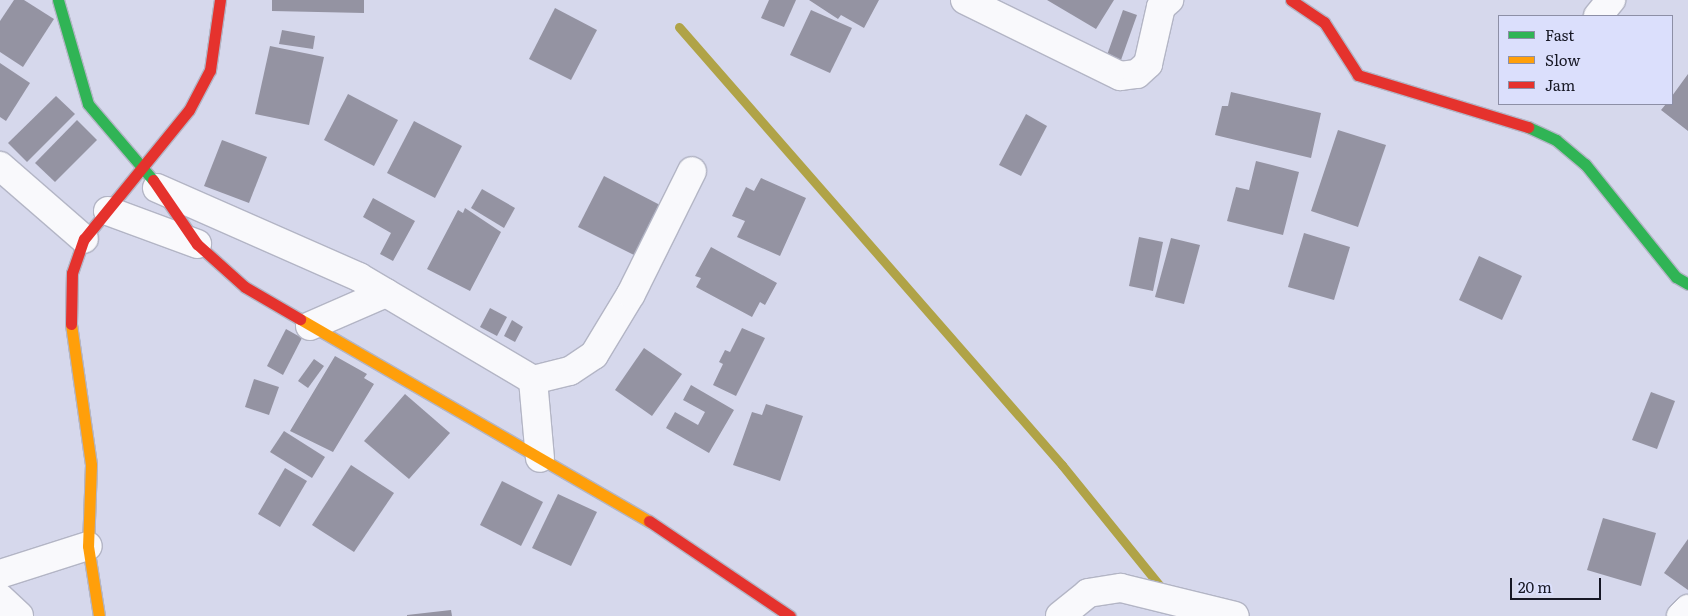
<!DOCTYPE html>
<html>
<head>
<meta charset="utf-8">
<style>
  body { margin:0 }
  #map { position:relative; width:1688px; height:616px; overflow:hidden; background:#d6d8ec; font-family:Literata,serif }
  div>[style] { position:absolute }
  .stream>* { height:9px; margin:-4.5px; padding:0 4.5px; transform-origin:4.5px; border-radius:4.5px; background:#b0a347 }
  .building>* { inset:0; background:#9493a2 }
  .roads { filter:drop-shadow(1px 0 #b3b5c5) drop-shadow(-1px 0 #b3b5c5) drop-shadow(0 1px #b3b5c5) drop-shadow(0 -1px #b3b5c5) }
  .street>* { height:28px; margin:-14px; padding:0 14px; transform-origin:14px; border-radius:14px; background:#f9f9fc }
  .fast>* { height:11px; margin:-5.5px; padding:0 5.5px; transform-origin:5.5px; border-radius:5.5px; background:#30b455 }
  .slow>* { height:11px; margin:-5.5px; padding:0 5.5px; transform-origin:5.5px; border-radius:5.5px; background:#ff9f0a }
  .jam>* { height:11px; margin:-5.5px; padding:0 5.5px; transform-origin:5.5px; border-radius:5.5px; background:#e5322d }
  span { translate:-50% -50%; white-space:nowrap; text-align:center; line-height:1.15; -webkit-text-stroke:5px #dbdffc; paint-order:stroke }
  .legend { position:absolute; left:1498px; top:15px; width:175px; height:90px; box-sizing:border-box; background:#dbdffc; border:1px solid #8d8fa6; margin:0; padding:6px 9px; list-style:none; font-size:15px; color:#171825 }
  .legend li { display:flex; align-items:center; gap:10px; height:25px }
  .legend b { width:25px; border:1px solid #8d8fa6 }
  .scale { position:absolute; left:1510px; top:578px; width:91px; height:22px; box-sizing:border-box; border:2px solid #171825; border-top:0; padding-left:6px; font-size:15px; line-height:18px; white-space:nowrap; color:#171825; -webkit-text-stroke:4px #dbdffc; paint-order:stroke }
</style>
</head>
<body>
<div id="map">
  <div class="stream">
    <i style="left:679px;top:27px;width:582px;rotate:48.83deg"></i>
    <i style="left:1062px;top:465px;width:162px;rotate:51deg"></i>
  </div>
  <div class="building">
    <i style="clip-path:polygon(14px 0,24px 0,54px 19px,23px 67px,0 52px,0 21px)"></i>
    <i style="clip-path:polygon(272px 0,364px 0,364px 13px,272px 11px)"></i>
    <i style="clip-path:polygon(769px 0,796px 0,784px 27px,761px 18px)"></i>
    <i style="clip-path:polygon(809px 0,879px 0,864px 28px,841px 15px,838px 19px)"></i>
    <i style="clip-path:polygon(1047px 0,1114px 0,1096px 29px)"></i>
    <i style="clip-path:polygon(555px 8px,597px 30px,571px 80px,529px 59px)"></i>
    <i style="clip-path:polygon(811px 10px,852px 28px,830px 73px,790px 55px)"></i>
    <i style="clip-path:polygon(1123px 10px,1137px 15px,1121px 60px,1107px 55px)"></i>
    <i style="clip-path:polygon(282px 30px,315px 36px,313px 49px,279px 44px)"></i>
    <i style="clip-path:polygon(270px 46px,324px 57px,309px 125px,255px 114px)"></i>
    <i style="clip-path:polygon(0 63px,30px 83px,6px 121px,0 117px)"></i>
    <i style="clip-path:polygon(1688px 74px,1688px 131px,1661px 110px,1666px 104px,1672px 104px,1672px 96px)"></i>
    <i style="clip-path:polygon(1231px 92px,1321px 113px,1311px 158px,1215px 135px,1222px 106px,1228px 106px)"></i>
    <i style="clip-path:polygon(348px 94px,398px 120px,374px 166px,324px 140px)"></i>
    <i style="clip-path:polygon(56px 96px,75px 114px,27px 162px,8px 143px)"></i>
    <i style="clip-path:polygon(1026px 114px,1047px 126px,1021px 176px,999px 165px)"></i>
    <i style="clip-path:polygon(77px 120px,97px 140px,55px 182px,35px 163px)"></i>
    <i style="clip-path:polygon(414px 121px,462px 146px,435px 198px,387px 173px)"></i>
    <i style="clip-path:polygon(1338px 130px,1386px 145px,1358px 227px,1311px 211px)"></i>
    <i style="clip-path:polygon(222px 140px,267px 157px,249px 203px,204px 186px)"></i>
    <i style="clip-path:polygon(1256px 161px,1299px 172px,1283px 235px,1227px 221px,1236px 187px,1249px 190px)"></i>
    <i style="clip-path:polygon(604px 176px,660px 205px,634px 255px,578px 227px)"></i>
    <i style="clip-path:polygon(761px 178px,806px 198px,780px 256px,737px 237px,745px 221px,732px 216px,746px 187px,754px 191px)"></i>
    <i style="clip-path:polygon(482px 189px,515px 208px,504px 228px,471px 208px)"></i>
    <i style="clip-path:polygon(373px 198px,415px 221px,393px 261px,380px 254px,391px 233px,363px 217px)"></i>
    <i style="clip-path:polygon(465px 208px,501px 232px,470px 291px,427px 269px,458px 210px,463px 213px)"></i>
    <i style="clip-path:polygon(1304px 233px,1350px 247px,1334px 300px,1288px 287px)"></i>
    <i style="clip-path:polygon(1139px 237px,1163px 242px,1153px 291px,1129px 286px)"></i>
    <i style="clip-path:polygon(1171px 238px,1200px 245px,1184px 304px,1155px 297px)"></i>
    <i style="clip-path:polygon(711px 247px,777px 283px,765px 305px,760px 302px,752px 317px,696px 287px,701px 278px,695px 276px)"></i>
    <i style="clip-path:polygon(1479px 256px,1522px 276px,1502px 320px,1459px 300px)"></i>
    <i style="clip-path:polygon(490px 308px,507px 317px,497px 336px,480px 327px)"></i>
    <i style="clip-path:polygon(512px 320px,523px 327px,515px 342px,504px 336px)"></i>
    <i style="clip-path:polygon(742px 328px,765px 338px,736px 396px,713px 385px,723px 364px,719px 362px,725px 350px,730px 352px)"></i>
    <i style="clip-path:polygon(286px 329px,302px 338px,283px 375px,267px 366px)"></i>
    <i style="clip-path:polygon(644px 348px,682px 374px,652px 416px,615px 390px)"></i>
    <i style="clip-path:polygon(335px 356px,367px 374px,364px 378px,374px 384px,333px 452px,290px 431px)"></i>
    <i style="clip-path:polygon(314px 359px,324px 366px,308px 388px,298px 381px)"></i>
    <i style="clip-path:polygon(254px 379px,279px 387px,269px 415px,245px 407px)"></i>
    <i style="clip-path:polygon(691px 385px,734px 410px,709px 453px,666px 428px,675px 412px,698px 425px,705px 412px,683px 400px)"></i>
    <i style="clip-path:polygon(1651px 392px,1675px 401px,1657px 449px,1632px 440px)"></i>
    <i style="clip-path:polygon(405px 394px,450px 433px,409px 479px,364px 441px)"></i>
    <i style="clip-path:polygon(766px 404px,803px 416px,780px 481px,733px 465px,752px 412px,762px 415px)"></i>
    <i style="clip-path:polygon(284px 431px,325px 457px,312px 478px,270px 452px)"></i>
    <i style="clip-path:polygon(351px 465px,394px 493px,354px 552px,312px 525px)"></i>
    <i style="clip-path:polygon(285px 468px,307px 481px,280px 527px,258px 514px)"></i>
    <i style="clip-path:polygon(502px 481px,543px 502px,521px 546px,480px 525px)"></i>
    <i style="clip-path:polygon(558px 494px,597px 512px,571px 566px,532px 548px)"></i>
    <i style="clip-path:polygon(1603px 518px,1656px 533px,1641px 586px,1587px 570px)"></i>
    <i style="clip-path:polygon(1688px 539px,1688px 590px,1664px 573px)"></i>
    <i style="clip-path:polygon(451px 610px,452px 616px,407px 616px,407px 615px)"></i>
  </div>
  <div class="roads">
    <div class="street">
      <i style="left:965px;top:0;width:173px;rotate:26.1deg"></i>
      <i style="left:1120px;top:76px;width:17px;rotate:-7deg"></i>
      <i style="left:1137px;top:74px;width:15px;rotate:-42deg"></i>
      <i style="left:1148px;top:64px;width:58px;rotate:-77.2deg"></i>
      <i style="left:1161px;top:7px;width:11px;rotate:-41deg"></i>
      <i style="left:1598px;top:16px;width:21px;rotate:-51deg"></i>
      <i style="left:0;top:166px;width:111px;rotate:41deg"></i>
      <i style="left:157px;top:188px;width:221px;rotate:23.8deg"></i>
      <i style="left:359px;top:277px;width:202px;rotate:30.6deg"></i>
      <i style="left:533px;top:380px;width:78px;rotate:84.9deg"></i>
      <i style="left:108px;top:211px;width:95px;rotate:20.3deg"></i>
      <i style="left:310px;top:326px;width:83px;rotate:-23.5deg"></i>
      <i style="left:533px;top:380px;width:38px;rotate:-14deg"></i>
      <i style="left:570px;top:371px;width:29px;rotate:-34deg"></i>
      <i style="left:594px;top:355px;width:71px;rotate:-58.8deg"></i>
      <i style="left:631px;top:294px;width:137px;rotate:-63.6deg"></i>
      <i style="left:0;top:574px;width:92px;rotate:-17.7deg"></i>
      <i style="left:0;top:598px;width:26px;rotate:43deg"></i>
      <i style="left:1060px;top:616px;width:36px;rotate:-39deg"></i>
      <i style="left:1088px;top:593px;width:33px;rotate:-9deg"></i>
      <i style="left:1121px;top:588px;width:117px;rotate:13.8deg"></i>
      <i style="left:1681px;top:616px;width:10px;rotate:-45deg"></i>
    </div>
    <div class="fast">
      <i style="left:58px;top:0;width:108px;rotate:73.9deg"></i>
      <i style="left:88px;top:104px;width:100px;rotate:49.5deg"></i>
      <i style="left:1528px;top:127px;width:31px;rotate:25deg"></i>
      <i style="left:1556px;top:140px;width:38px;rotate:40deg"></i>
      <i style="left:1585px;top:164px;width:145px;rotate:51.2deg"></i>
      <i style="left:1676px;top:277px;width:14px;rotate:30deg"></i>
    </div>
    <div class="slow">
      <i style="left:300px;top:319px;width:403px;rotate:30.1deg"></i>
      <i style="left:71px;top:324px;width:142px;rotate:81.9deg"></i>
      <i style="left:91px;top:465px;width:81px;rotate:92.1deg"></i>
      <i style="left:88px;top:546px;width:71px;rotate:81.1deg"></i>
    </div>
    <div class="jam">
      <i style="left:1291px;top:0;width:40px;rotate:34deg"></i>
      <i style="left:1324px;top:22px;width:63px;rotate:57.3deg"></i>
      <i style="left:1358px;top:75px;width:178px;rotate:17deg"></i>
      <i style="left:153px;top:180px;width:78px;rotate:55.5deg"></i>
      <i style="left:197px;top:244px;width:64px;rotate:41.9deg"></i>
      <i style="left:245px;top:287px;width:64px;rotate:30.2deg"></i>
      <i style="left:71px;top:324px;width:51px;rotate:-88.9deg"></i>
      <i style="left:72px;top:273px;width:36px;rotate:-71deg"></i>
      <i style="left:84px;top:239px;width:166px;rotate:-50.9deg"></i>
      <i style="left:189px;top:110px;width:45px;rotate:-62.3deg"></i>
      <i style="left:210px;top:70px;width:71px;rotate:-81.9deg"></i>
      <i style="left:649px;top:521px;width:170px;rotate:34deg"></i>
    </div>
  </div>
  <ul class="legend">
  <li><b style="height:6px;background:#30b455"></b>Fast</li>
  <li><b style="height:6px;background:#ff9f0a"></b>Slow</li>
  <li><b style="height:6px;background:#e5322d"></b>Jam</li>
  </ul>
  <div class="scale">20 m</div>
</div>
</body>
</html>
